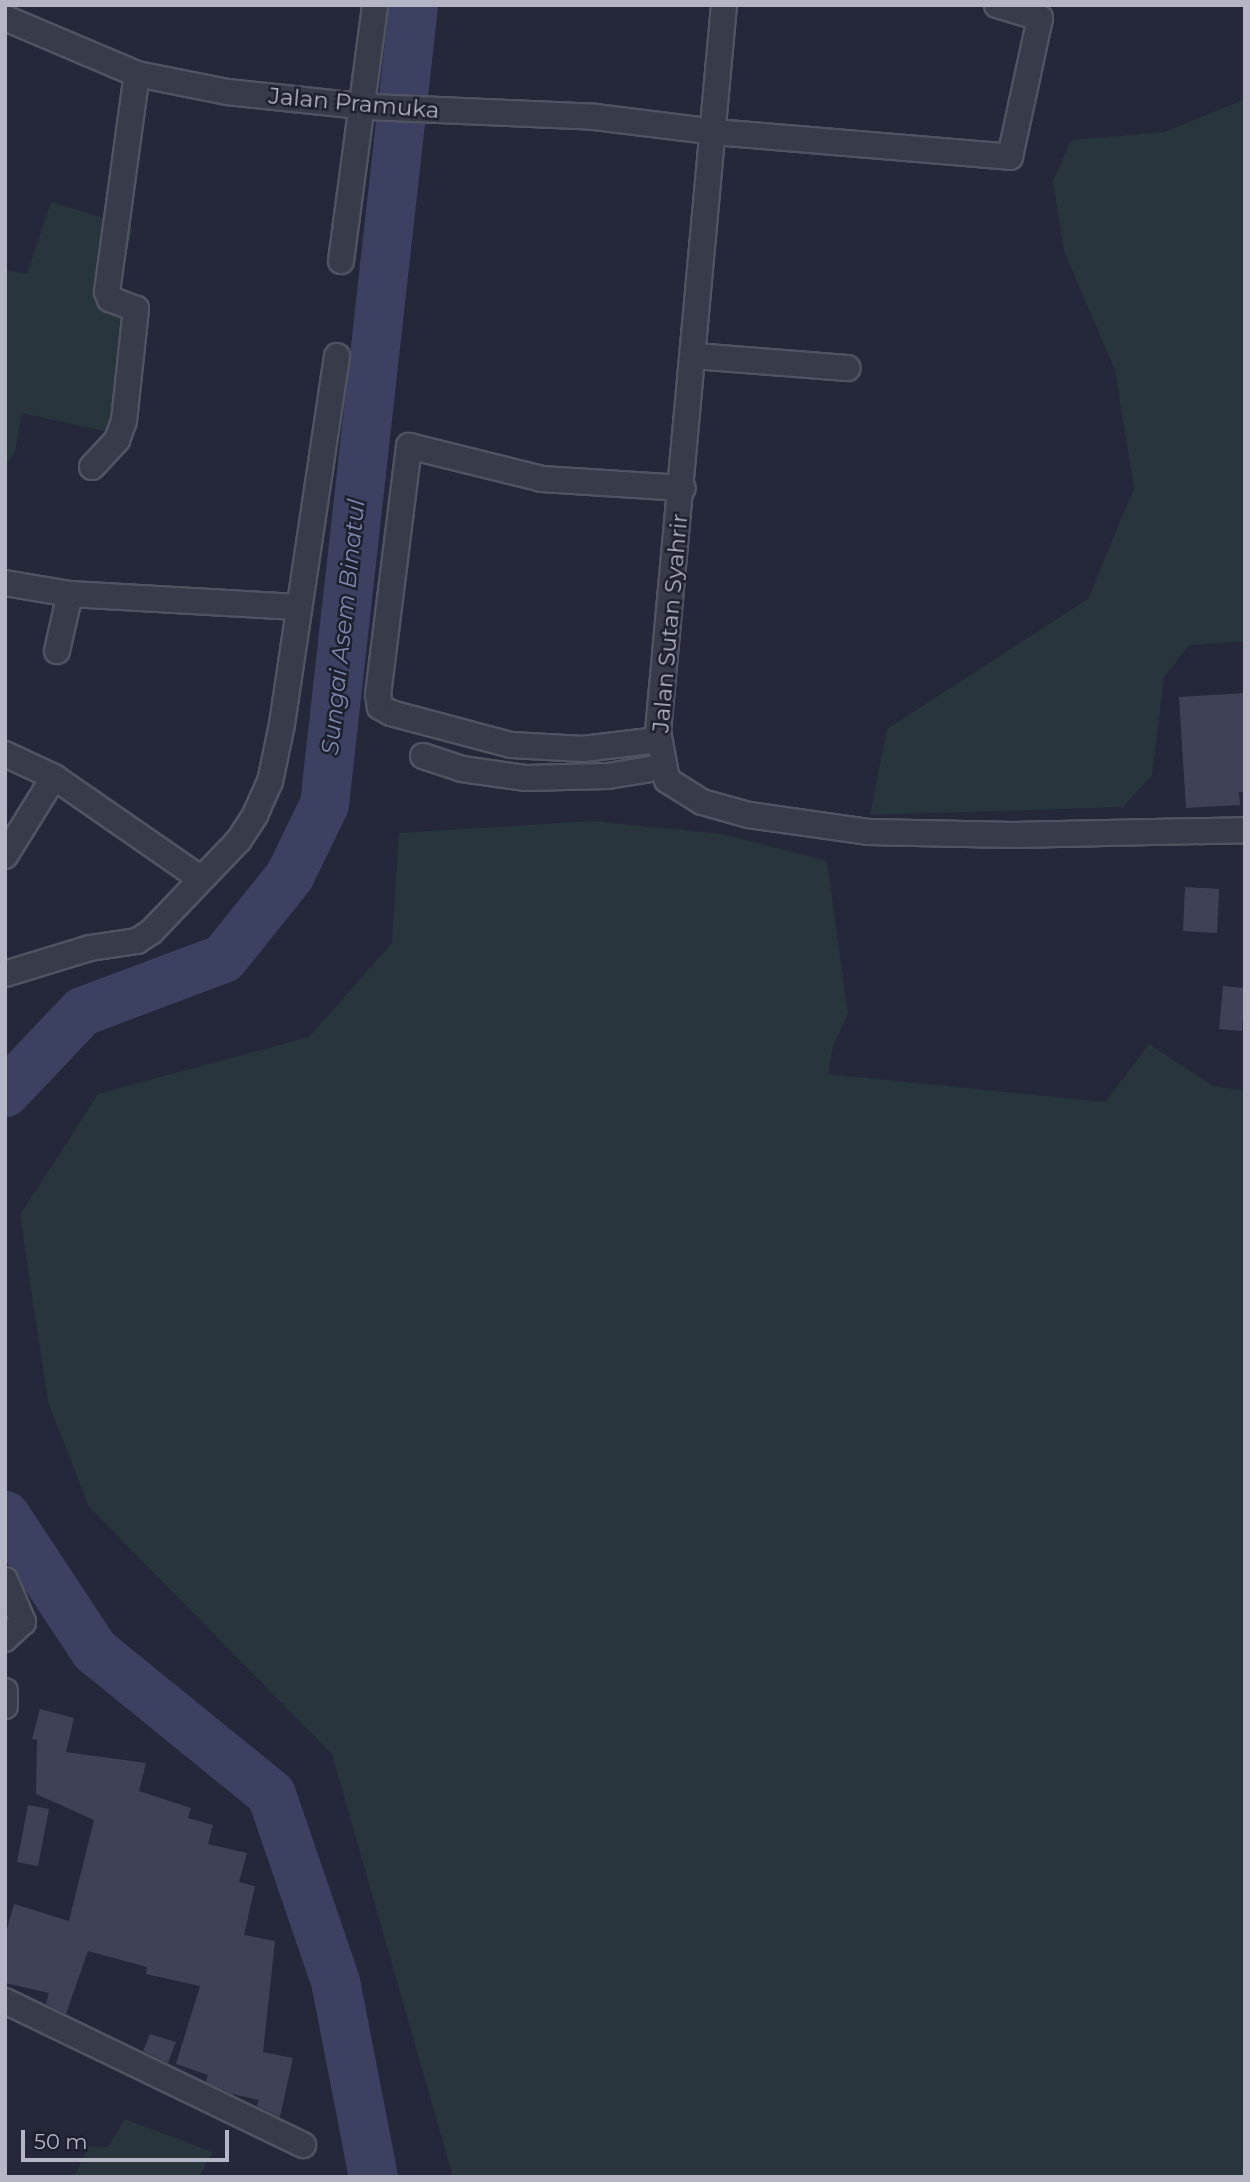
<!DOCTYPE html>
<html>
<head>
<meta charset="utf-8">
<style>
  body { margin:0 }
  #map { position:relative; width:1250px; height:2182px; overflow:hidden; background:#25283a; font-family:Montserrat,sans-serif }
  div>[style] { position:absolute }
  .green>* { inset:0; background:#28353c }
  .river>* { height:49px; margin:-24.5px; padding:0 24.5px; transform-origin:24.5px; border-radius:24.5px; background:#3c4161 }
  .building>* { inset:0; background:#3f4257 }
  .roads { filter:drop-shadow(2px 0 #505362) drop-shadow(-2px 0 #505362) drop-shadow(0 2px #505362) drop-shadow(0 -2px #505362) }
  .street>* { height:24px; margin:-12px; padding:0 12px; transform-origin:12px; border-radius:12px; background:#383b4a }
  span { translate:-50% -50%; white-space:nowrap; text-align:center; line-height:1.15; -webkit-text-stroke:5px #1d202f; paint-order:stroke }
  .street-label { font-size:23px; color:#b4b6c6 }
  .water-label { font-size:24px; color:#7e86ab; font-style:italic }
  .frame { position:absolute; inset:0; border:7px solid #b4b6c6; pointer-events:none }
  .scale { position:absolute; left:21px; top:2130px; width:208px; height:32px; box-sizing:border-box; border:4px solid #b4b6c6; border-top:0; padding-left:9px; font-size:21px; line-height:24px; white-space:nowrap; color:#b4b6c6; -webkit-text-stroke:5px #1d202f; paint-order:stroke }
</style>
</head>
<body>
<div id="map">
  <div class="green">
    <i style="clip-path:polygon(1245px 99px,1245px 641px,1189px 645px,1164px 677px,1152px 775px,1123px 807px,870px 815px,887px 729px,1088px 599px,1134px 488px,1115px 370px,1064px 251px,1053px 181px,1071px 140px,1165px 132px)"></i>
    <i style="clip-path:polygon(51px 202px,133px 227px,118px 290px,145px 318px,131px 437px,22px 413px,15px 451px,5px 467px,5px 270px,27px 274px)"></i>
    <i style="clip-path:polygon(593px 821px,722px 834px,827px 861px,848px 1014px,833px 1046px,828px 1074px,1105px 1102px,1149px 1044px,1213px 1086px,1245px 1091px,1245px 2177px,453px 2177px,332px 1754px,89px 1507px,48px 1402px,20px 1215px,98px 1094px,309px 1037px,392px 943px,399px 833px)"></i>
    <i style="clip-path:polygon(125px 2119px,213px 2152px,199px 2177px,74px 2177px,89px 2146px,108px 2147px)"></i>
  </div>
  <div class="river">
    <i style="left:5px;top:1092px;width:112px;rotate:-46.5deg"></i>
    <i style="left:82px;top:1011px;width:151px;rotate:-20.6deg"></i>
    <i style="left:223px;top:958px;width:105px;rotate:-51.2deg"></i>
    <i style="left:289px;top:876px;width:80px;rotate:-64.1deg"></i>
    <i style="left:324px;top:804px;width:804px;rotate:-83.64deg"></i>
    <i style="left:5px;top:1515px;width:162px;rotate:56.6deg"></i>
    <i style="left:94px;top:1650px;width:228px;rotate:39.1deg"></i>
    <i style="left:271px;top:1794px;width:198px;rotate:71.1deg"></i>
    <i style="left:335px;top:1981px;width:200px;rotate:79deg"></i>
  </div>
  <div class="building">
    <i style="clip-path:polygon(1245px 693px,1245px 792px,1239px 792px,1240px 805px,1186px 808px,1179px 697px)"></i>
    <i style="clip-path:polygon(1185px 887px,1219px 889px,1217px 933px,1183px 931px)"></i>
    <i style="clip-path:polygon(1223px 986px,1245px 988px,1242px 1031px,1219px 1029px)"></i>
    <i style="clip-path:polygon(40px 1709px,74px 1718px,66px 1752px,146px 1763px,139px 1791px,191px 1808px,188px 1818px,213px 1825px,208px 1844px,247px 1853px,239px 1882px,255px 1886px,244px 1935px,275px 1941px,263px 2052px,293px 2058px,280px 2117px,257px 2106px,259px 2100px,232px 2094px,206px 2082px,208px 2075px,176px 2064px,200px 1986px,146px 1974px,147px 1967px,88px 1951px,66px 2014px,46px 2004px,49px 1993px,5px 1983px,5px 1936px,14px 1904px,69px 1921px,94px 1820px,36px 1794px,37px 1740px,32px 1739px)"></i>
    <i style="clip-path:polygon(28px 1805px,49px 1809px,38px 1866px,17px 1862px)"></i>
    <i style="clip-path:polygon(150px 2034px,176px 2042px,168px 2063px,143px 2051px)"></i>
  </div>
  <div class="roads">
    <div class="street">
      <i style="left:724px;top:5px;width:729px;rotate:95.19deg"></i>
      <i style="left:658px;top:731px;width:50px;rotate:79.6deg"></i>
      <i style="left:667px;top:780px;width:41px;rotate:32.2deg"></i>
      <i style="left:702px;top:802px;width:49px;rotate:15.5deg"></i>
      <i style="left:749px;top:815px;width:120px;rotate:8.1deg"></i>
      <i style="left:868px;top:832px;width:145px;rotate:1.2deg"></i>
      <i style="left:1013px;top:835px;width:232px;rotate:-1.2deg"></i>
      <i style="left:5px;top:18px;width:143px;rotate:23deg"></i>
      <i style="left:137px;top:74px;width:92px;rotate:11.3deg"></i>
      <i style="left:227px;top:92px;width:144px;rotate:6deg"></i>
      <i style="left:370px;top:107px;width:225px;rotate:2.5deg"></i>
      <i style="left:595px;top:117px;width:121px;rotate:7.1deg"></i>
      <i style="left:715px;top:132px;width:296px;rotate:4.8deg"></i>
      <i style="left:1010px;top:157px;width:142px;rotate:-77.8deg"></i>
      <i style="left:1040px;top:18px;width:45px;rotate:-163.2deg"></i>
      <i style="left:341px;top:261px;width:258px;rotate:-82.4deg"></i>
      <i style="left:694px;top:356px;width:154px;rotate:4.5deg"></i>
      <i style="left:92px;top:467px;width:37px;rotate:-47deg"></i>
      <i style="left:117px;top:440px;width:20px;rotate:-70deg"></i>
      <i style="left:124px;top:421px;width:113px;rotate:-83.9deg"></i>
      <i style="left:136px;top:309px;width:28px;rotate:-159deg"></i>
      <i style="left:110px;top:299px;width:8px;rotate:-113deg"></i>
      <i style="left:107px;top:292px;width:220px;rotate:-82.2deg"></i>
      <i style="left:5px;top:583px;width:66px;rotate:9.6deg"></i>
      <i style="left:70px;top:594px;width:227px;rotate:3.3deg"></i>
      <i style="left:57px;top:651px;width:58px;rotate:-77.2deg"></i>
      <i style="left:658px;top:740px;width:76px;rotate:173.2deg"></i>
      <i style="left:583px;top:749px;width:72px;rotate:-176.8deg"></i>
      <i style="left:511px;top:745px;width:124px;rotate:-165.1deg"></i>
      <i style="left:391px;top:713px;width:13px;rotate:-151deg"></i>
      <i style="left:380px;top:707px;width:12px;rotate:-99deg"></i>
      <i style="left:378px;top:695px;width:251px;rotate:-82.9deg"></i>
      <i style="left:409px;top:446px;width:137px;rotate:13.9deg"></i>
      <i style="left:542px;top:479px;width:141px;rotate:3.7deg"></i>
      <i style="left:5px;top:754px;width:54px;rotate:25.1deg"></i>
      <i style="left:54px;top:777px;width:178px;rotate:34.7deg"></i>
      <i style="left:423px;top:756px;width:41px;rotate:18.4deg"></i>
      <i style="left:462px;top:769px;width:65px;rotate:8deg"></i>
      <i style="left:526px;top:778px;width:82px;rotate:-1.4deg"></i>
      <i style="left:608px;top:776px;width:56px;rotate:-9.3deg"></i>
      <i style="left:5px;top:856px;width:93px;rotate:-58.2deg"></i>
      <i style="left:5px;top:974px;width:89px;rotate:-17deg"></i>
      <i style="left:90px;top:948px;width:48px;rotate:-8.5deg"></i>
      <i style="left:137px;top:941px;width:17px;rotate:-33deg"></i>
      <i style="left:151px;top:932px;width:127px;rotate:-46.3deg"></i>
      <i style="left:239px;top:840px;width:30px;rotate:-57deg"></i>
      <i style="left:255px;top:815px;width:36px;rotate:-66deg"></i>
      <i style="left:270px;top:782px;width:59px;rotate:-78.3deg"></i>
      <i style="left:282px;top:724px;width:372px;rotate:-81.5deg"></i>
      <i style="left:5px;top:1580px;width:46px;rotate:66.8deg"></i>
      <i style="left:23px;top:1622px;width:25px;rotate:137deg"></i>
      <i style="left:5px;top:1691px;width:15px;rotate:90deg"></i>
      <i style="left:5px;top:2001px;width:331px;rotate:25.8deg"></i>
    </div>
  </div>
  <div class="street-label">
    <span style="left:354px;top:103px;rotate:5deg">Jalan Pramuka</span>
    <span style="left:670px;top:623px;rotate:-85deg">Jalan Sutan Syahrir</span>
  </div>
  <div class="water-label">
    <span style="left:343px;top:627px;rotate:-84deg">Sungai Asem Binatul</span>
  </div>
  <div class="frame"></div>
  <div class="scale">50 m</div>
</div>
</body>
</html>
